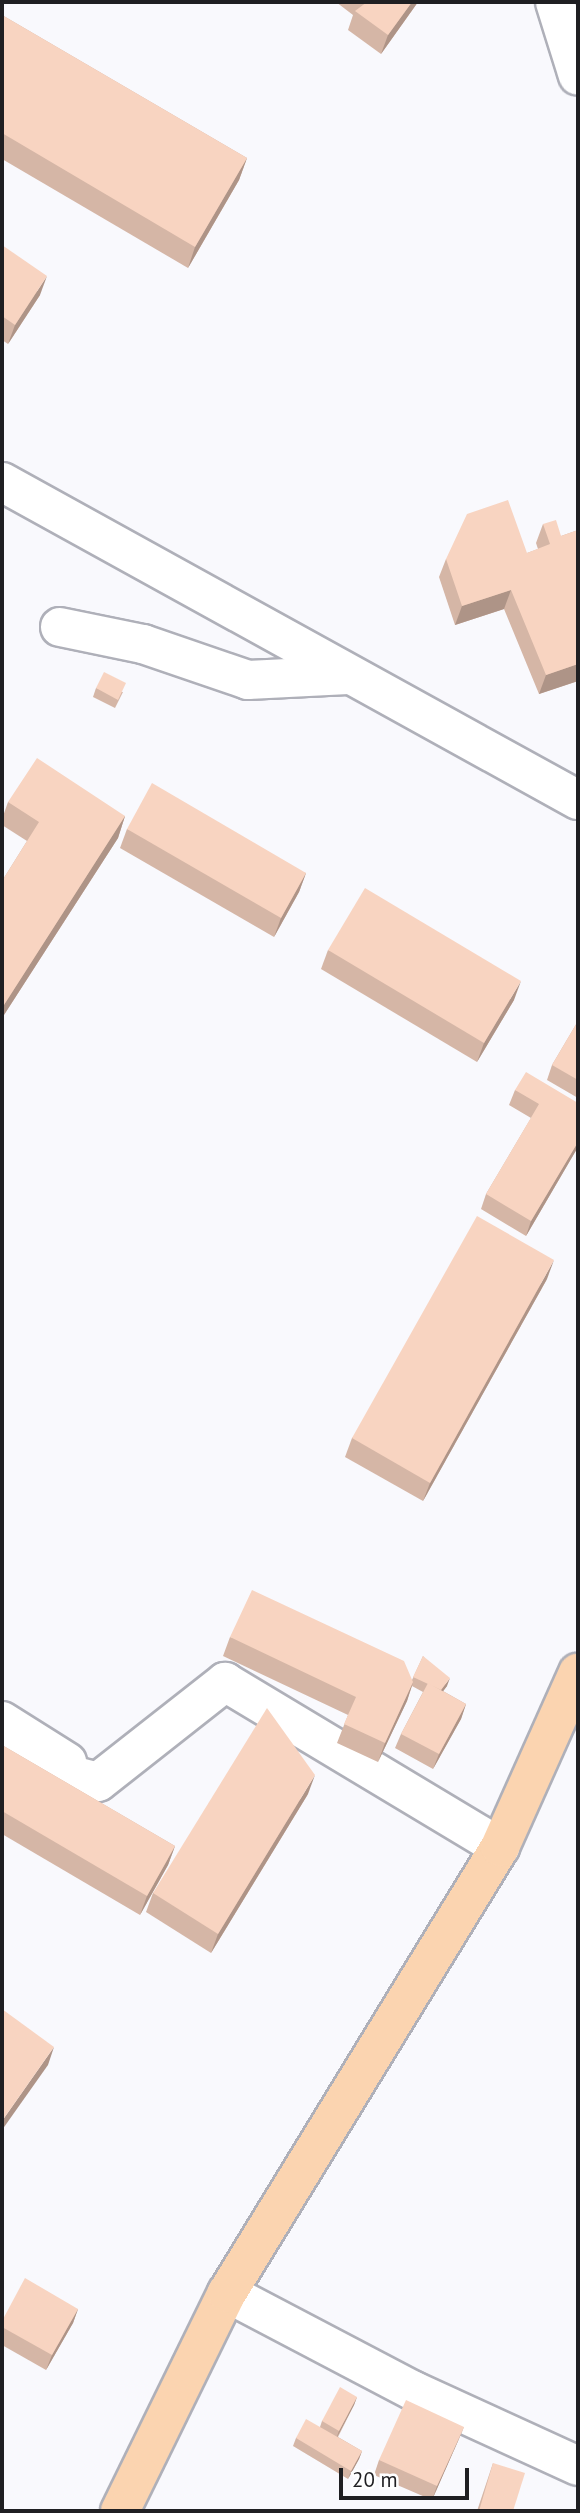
<!DOCTYPE html>
<html>
<head>
<meta charset="utf-8">
<style>
  body { margin:0 }
  #map { position:relative; width:580px; height:2513px; overflow:hidden; background:#f9f9fd; font-family:"PT Sans",sans-serif }
  div>[style] { position:absolute }
  .roads { filter:drop-shadow(2px 0 #afb0b9) drop-shadow(-2px 0 #afb0b9) drop-shadow(0 2px #afb0b9) drop-shadow(0 -2px #afb0b9) }
  .minor>* { height:38px; margin:-19px; padding:0 19px; transform-origin:19px; border-radius:19px; background:#fff }
  .major>* { height:38px; margin:-19px; padding:0 19px; transform-origin:19px; border-radius:19px; background:#fbd4b0 }
  .wall>* { inset:0; background:#d5b6a6 }
  .shaded-wall>* { inset:0; background:#ae9487 }
  .building>* { inset:0; background:#f8d4c1 }
  span { translate:-50% -50%; white-space:nowrap; text-align:center; line-height:1.15; -webkit-text-stroke:6px #fff; paint-order:stroke }
  .frame { position:absolute; inset:0; border:4px solid #1f1f22; pointer-events:none }
  .scale { position:absolute; left:339px; top:2468px; width:130px; height:32px; box-sizing:border-box; border:4px solid #1f1f22; border-top:0; padding-left:9px; font-size:21px; line-height:24px; white-space:nowrap; color:#1f1f22; -webkit-text-stroke:5px #fff; paint-order:stroke }
</style>
</head>
<body>
<div id="map">
  <div class="roads">
    <div class="minor">
      <i style="left:555px;top:2px;width:77px;rotate:72.7deg"></i>
      <i style="left:2px;top:482px;width:658px;rotate:28.9deg"></i>
      <i style="left:60px;top:627px;width:85px;rotate:11.6deg"></i>
      <i style="left:143px;top:644px;width:111px;rotate:18.9deg"></i>
      <i style="left:248px;top:680px;width:100px;rotate:-2.9deg"></i>
      <i style="left:2px;top:1721px;width:77px;rotate:32.2deg"></i>
      <i style="left:2px;top:1757px;width:99px;rotate:14.6deg"></i>
      <i style="left:98px;top:1782px;width:162px;rotate:-38.2deg"></i>
      <i style="left:225px;top:1682px;width:321px;rotate:31deg"></i>
      <i style="left:227px;top:2293px;width:211px;rotate:27.7deg"></i>
      <i style="left:414px;top:2391px;width:180px;rotate:24.6deg"></i>
    </div>
    <div class="major">
      <i style="left:120px;top:2511px;width:243px;rotate:-63.9deg"></i>
      <i style="left:227px;top:2293px;width:523px;rotate:-58.53deg"></i>
      <i style="left:500px;top:1847px;width:191px;rotate:-65.9deg"></i>
    </div>
  </div>
  <div class="wall">
    <i style="clip-path:polygon(336px 2px,418px 2px,381px 54px,348px 30px,353px 15px)"></i>
    <i style="clip-path:polygon(2px 15px,247px 158px,239px 180px,188px 268px,2px 159px)"></i>
    <i style="clip-path:polygon(2px 245px,40px 295px,8px 344px,2px 340px)"></i>
    <i style="clip-path:polygon(543px 524px,561px 536px,578px 530px,578px 681px,539px 694px,504px 609px,455px 625px,439px 577px,446px 559px,527px 553px,538px 549px,536px 543px)"></i>
    <i style="clip-path:polygon(96px 688px,123px 692px,115px 708px,93px 697px)"></i>
    <i style="clip-path:polygon(8px 802px,125px 816px,118px 838px,2px 1018px,2px 881px,27px 841px,2px 825px,2px 819px)"></i>
    <i style="clip-path:polygon(127px 829px,306px 873px,299px 892px,274px 937px,120px 848px)"></i>
    <i style="clip-path:polygon(328px 950px,514px 1000px,477px 1062px,321px 969px)"></i>
    <i style="clip-path:polygon(578px 1021px,578px 1098px,547px 1080px,552px 1065px)"></i>
    <i style="clip-path:polygon(515px 1090px,578px 1103px,578px 1147px,526px 1236px,481px 1209px,486px 1194px,531px 1118px,509px 1105px)"></i>
    <i style="clip-path:polygon(547px 1279px,423px 1501px,345px 1457px,352px 1438px)"></i>
    <i style="clip-path:polygon(230px 1637px,412px 1680px,423px 1656px,447px 1686px,443px 1691px,466px 1704px,461px 1719px,433px 1769px,395px 1748px,401px 1734px,423px 1692px,412px 1686px,407px 1701px,378px 1762px,337px 1743px,348px 1715px,223px 1656px)"></i>
    <i style="clip-path:polygon(2px 1745px,175px 1846px,168px 1865px,140px 1915px,2px 1834px)"></i>
    <i style="clip-path:polygon(308px 1794px,211px 1953px,146px 1912px,153px 1893px)"></i>
    <i style="clip-path:polygon(78px 2309px,73px 2323px,46px 2370px,2px 2345px,2px 2321px)"></i>
    <i style="clip-path:polygon(357px 2397px,354px 2405px,338px 2437px,362px 2451px,359px 2459px,348px 2479px,293px 2446px,296px 2438px,320px 2427px,322px 2421px)"></i>
    <i style="clip-path:polygon(464px 2427px,458px 2441px,432px 2500px,374px 2475px,379px 2460px)"></i>
    <i style="clip-path:polygon(493px 2463px,513px 2511px,477px 2511px)"></i>
  </div>
  <div class="shaded-wall">
    <i style="clip-path:polygon(412px 2px,418px 2px,381px 54px,388px 35px)"></i>
    <i style="clip-path:polygon(247px 158px,239px 180px,188px 268px,195px 247px)"></i>
    <i style="clip-path:polygon(47px 276px,40px 295px,8px 344px,15px 325px)"></i>
    <i style="clip-path:polygon(511px 590px,504px 609px,455px 625px,462px 606px)"></i>
    <i style="clip-path:polygon(578px 664px,578px 681px,539px 694px,546px 675px)"></i>
    <i style="clip-path:polygon(125px 816px,118px 838px,2px 1018px,2px 1008px)"></i>
    <i style="clip-path:polygon(306px 873px,299px 892px,274px 937px,281px 918px)"></i>
    <i style="clip-path:polygon(521px 981px,514px 1000px,477px 1062px,484px 1043px)"></i>
    <i style="clip-path:polygon(578px 1142px,578px 1147px,526px 1236px,531px 1221px)"></i>
    <i style="clip-path:polygon(554px 1260px,547px 1279px,423px 1501px,430px 1483px)"></i>
    <i style="clip-path:polygon(450px 1678px,447px 1686px,438px 1698px,441px 1690px)"></i>
    <i style="clip-path:polygon(413px 1682px,407px 1701px,378px 1762px,385px 1743px)"></i>
    <i style="clip-path:polygon(466px 1704px,461px 1719px,433px 1769px,439px 1754px)"></i>
    <i style="clip-path:polygon(315px 1775px,308px 1794px,211px 1953px,218px 1934px)"></i>
    <i style="clip-path:polygon(175px 1846px,168px 1865px,140px 1915px,147px 1896px)"></i>
    <i style="clip-path:polygon(54px 2047px,48px 2065px,2px 2130px,2px 2121px)"></i>
    <i style="clip-path:polygon(78px 2309px,73px 2323px,46px 2370px,52px 2355px)"></i>
    <i style="clip-path:polygon(357px 2397px,354px 2405px,336px 2439px,339px 2431px)"></i>
    <i style="clip-path:polygon(464px 2427px,458px 2441px,432px 2500px,437px 2486px)"></i>
    <i style="clip-path:polygon(362px 2451px,359px 2459px,348px 2479px,351px 2471px)"></i>
  </div>
  <div class="building">
    <i style="clip-path:polygon(367px 2px,412px 2px,388px 35px,355px 11px)"></i>
    <i style="clip-path:polygon(2px 15px,247px 158px,195px 247px,2px 133px)"></i>
    <i style="clip-path:polygon(2px 245px,47px 276px,15px 325px,2px 316px)"></i>
    <i style="clip-path:polygon(508px 500px,527px 553px,550px 544px,543px 524px,556px 520px,561px 536px,578px 530px,578px 664px,546px 675px,511px 590px,462px 606px,446px 559px,467px 514px)"></i>
    <i style="clip-path:polygon(104px 672px,126px 683px,118px 700px,96px 688px)"></i>
    <i style="clip-path:polygon(37px 758px,125px 816px,2px 1008px,2px 881px,39px 822px,8px 802px)"></i>
    <i style="clip-path:polygon(152px 783px,306px 873px,281px 918px,127px 829px)"></i>
    <i style="clip-path:polygon(365px 888px,521px 981px,484px 1043px,328px 950px)"></i>
    <i style="clip-path:polygon(578px 1021px,578px 1080px,552px 1065px)"></i>
    <i style="clip-path:polygon(526px 1072px,578px 1103px,578px 1142px,531px 1221px,486px 1194px,539px 1104px,515px 1090px)"></i>
    <i style="clip-path:polygon(477px 1216px,554px 1260px,430px 1483px,352px 1438px)"></i>
    <i style="clip-path:polygon(252px 1590px,404px 1661px,413px 1682px,385px 1743px,344px 1724px,356px 1697px,230px 1637px)"></i>
    <i style="clip-path:polygon(423px 1656px,450px 1678px,441px 1690px,413px 1677px)"></i>
    <i style="clip-path:polygon(428px 1683px,466px 1704px,439px 1754px,401px 1734px)"></i>
    <i style="clip-path:polygon(267px 1708px,315px 1775px,218px 1934px,153px 1893px)"></i>
    <i style="clip-path:polygon(2px 1745px,175px 1846px,147px 1896px,2px 1811px)"></i>
    <i style="clip-path:polygon(2px 2009px,54px 2047px,2px 2121px)"></i>
    <i style="clip-path:polygon(25px 2278px,78px 2309px,52px 2355px,2px 2327px,2px 2321px)"></i>
    <i style="clip-path:polygon(340px 2387px,357px 2397px,339px 2431px,322px 2421px)"></i>
    <i style="clip-path:polygon(406px 2400px,464px 2427px,437px 2486px,379px 2460px)"></i>
    <i style="clip-path:polygon(306px 2419px,362px 2451px,351px 2471px,296px 2438px)"></i>
    <i style="clip-path:polygon(493px 2463px,525px 2473px,513px 2511px,479px 2511px)"></i>
  </div>
  <div class="frame"></div>
  <div class="scale">20 m</div>
</div>
</body>
</html>
